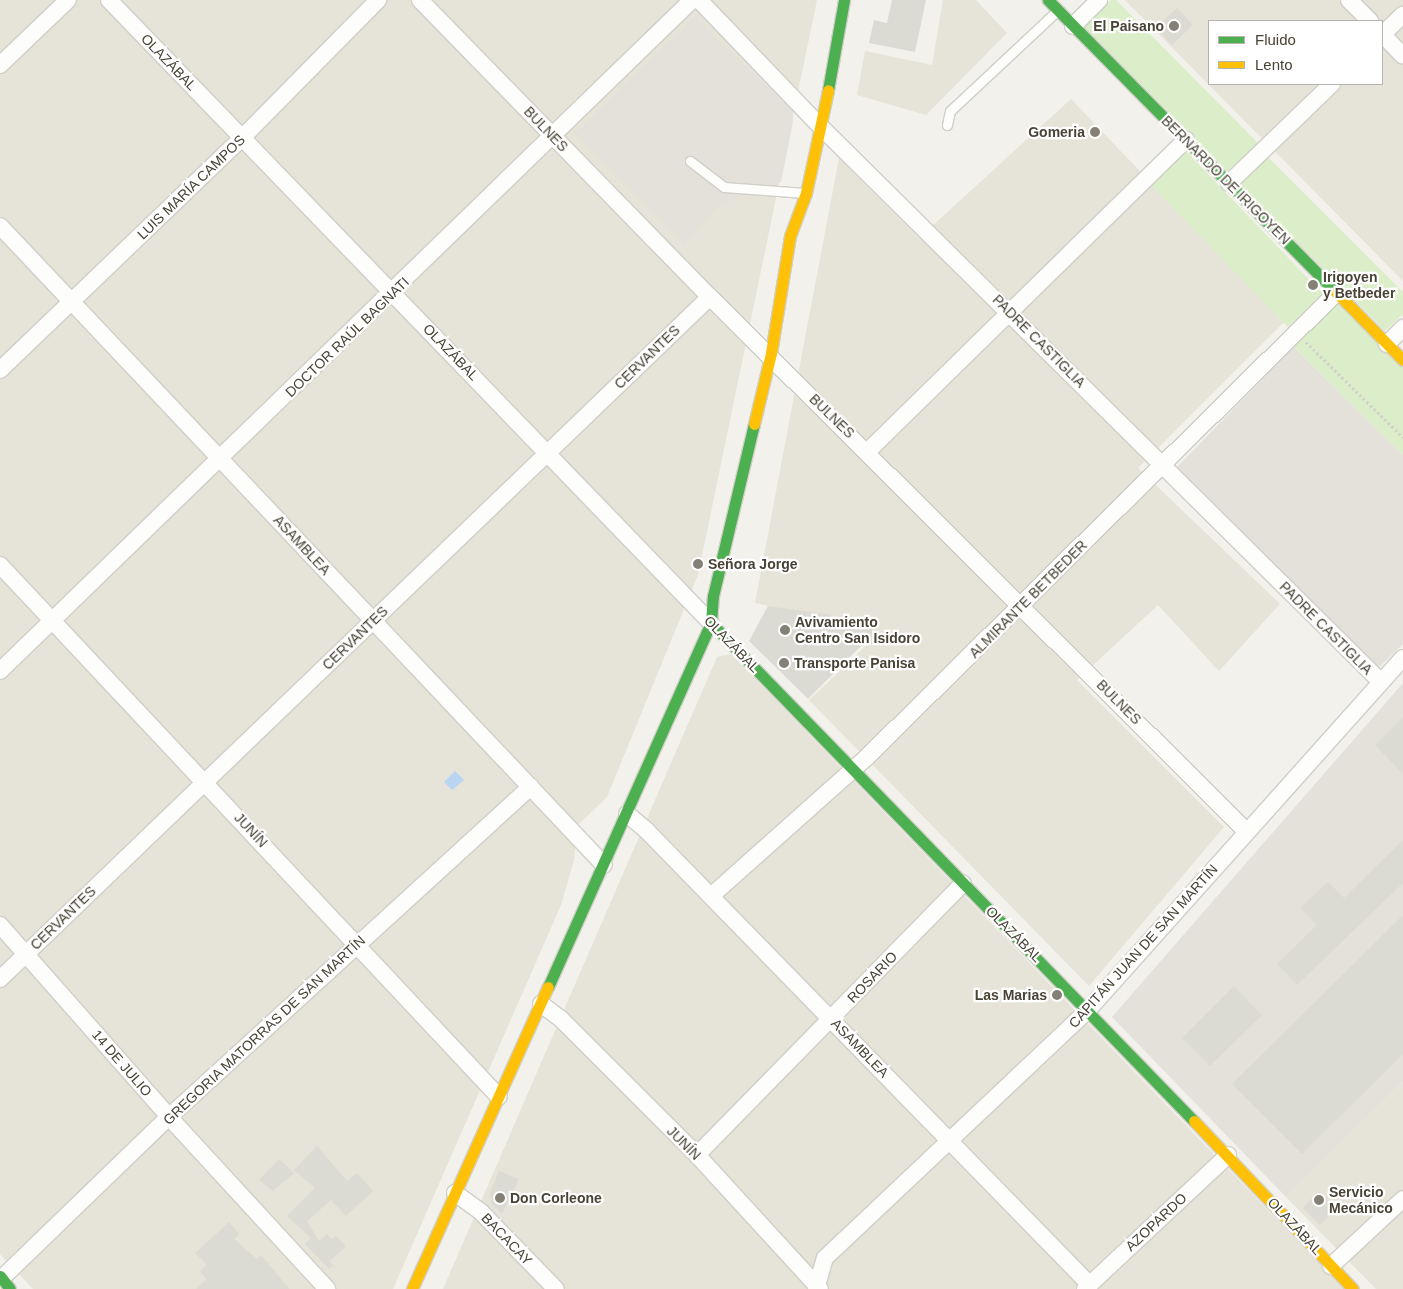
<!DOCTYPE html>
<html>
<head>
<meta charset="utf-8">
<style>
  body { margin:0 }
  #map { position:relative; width:1403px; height:1289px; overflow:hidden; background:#f2f1eb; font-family:Helvetica,sans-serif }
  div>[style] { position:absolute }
  .residential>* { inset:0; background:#e6e3d8 }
  .industrial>* { inset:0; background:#e4e1da }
  .green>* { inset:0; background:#dbeec9 }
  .water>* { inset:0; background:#b9d5f2 }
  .building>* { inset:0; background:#dbdad3 }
  .path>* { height:2.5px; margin-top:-1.25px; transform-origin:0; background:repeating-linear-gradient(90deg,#d2d1ca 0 2.5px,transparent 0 5px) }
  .roads { filter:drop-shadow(1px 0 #d0cfc8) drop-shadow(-1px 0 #d0cfc8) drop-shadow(0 1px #d0cfc8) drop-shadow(0 -1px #d0cfc8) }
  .lane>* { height:9px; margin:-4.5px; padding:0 4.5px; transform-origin:4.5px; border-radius:4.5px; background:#fdfdfc }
  .street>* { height:16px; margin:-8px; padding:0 8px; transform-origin:8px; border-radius:8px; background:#fdfdfc }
  .fast>* { height:11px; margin:-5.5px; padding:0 5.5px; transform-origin:5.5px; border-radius:5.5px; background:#4caf50 }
  .slow>* { height:11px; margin:-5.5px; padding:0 5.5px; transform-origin:5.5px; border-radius:5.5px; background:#ffc107 }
  .dots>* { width:14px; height:14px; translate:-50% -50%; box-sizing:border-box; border:2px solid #fff; border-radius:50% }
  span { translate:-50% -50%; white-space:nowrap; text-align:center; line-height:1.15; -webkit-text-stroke:4.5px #fff; paint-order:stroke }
  .poi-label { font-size:14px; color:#494336; font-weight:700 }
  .right { translate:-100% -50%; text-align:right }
  .left { translate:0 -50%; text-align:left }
  .street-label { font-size:14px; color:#494336 }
  .legend { position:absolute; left:1208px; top:20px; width:175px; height:65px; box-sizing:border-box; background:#fff; border:1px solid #b6b4af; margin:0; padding:6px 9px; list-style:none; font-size:15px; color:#494336 }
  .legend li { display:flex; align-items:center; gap:10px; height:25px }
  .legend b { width:25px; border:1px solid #b6b4af }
</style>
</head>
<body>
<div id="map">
  <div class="residential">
    <i style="clip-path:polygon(0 0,817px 0,698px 575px,607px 797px,578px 825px,574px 860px,561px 905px,393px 1289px,33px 1289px,0 1254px)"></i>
    <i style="clip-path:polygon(943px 0,976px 0,1007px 33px,926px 115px,857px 95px,865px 51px,932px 65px)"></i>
    <i style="clip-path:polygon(evenodd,1125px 0,1403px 0,1403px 281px,1125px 0,1209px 21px,1382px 21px,1382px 84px,1209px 84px,1209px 21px)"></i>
    <i style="clip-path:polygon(1071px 99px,1284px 322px,1138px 468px,1280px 604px,1219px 671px,1158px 605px,1077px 680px,1224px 827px,1089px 986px,809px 700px,868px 644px,871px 627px,755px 603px,839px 158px,919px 238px)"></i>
    <i style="clip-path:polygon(731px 654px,1344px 1289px,443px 1289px,717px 657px)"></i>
    <i style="clip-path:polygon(1403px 1082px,1403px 1289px,1376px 1289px,1286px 1197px)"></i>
  </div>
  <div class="industrial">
    <i style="clip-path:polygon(694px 17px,783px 102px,792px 114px,793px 122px,781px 182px,721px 204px,684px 244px,574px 134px)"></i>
    <i style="clip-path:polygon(1294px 347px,1403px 455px,1403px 644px,1378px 668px,1176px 468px)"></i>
    <i style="clip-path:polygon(1403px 683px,1403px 1082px,1286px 1197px,1112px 1017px)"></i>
  </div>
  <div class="green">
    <i style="clip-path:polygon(1111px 0,1116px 0,1258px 143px,1228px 172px,1084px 27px)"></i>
    <i style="clip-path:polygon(1184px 149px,1323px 294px,1288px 327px,1149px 183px)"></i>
    <i style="clip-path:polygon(1266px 155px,1403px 292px,1403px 314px,1385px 331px,1238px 183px)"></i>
    <i style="clip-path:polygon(1337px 302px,1403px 367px,1403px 455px,1294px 347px)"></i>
  </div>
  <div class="water">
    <i style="clip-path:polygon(455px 771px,464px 780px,452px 790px,444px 782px)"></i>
  </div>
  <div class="building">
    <i style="clip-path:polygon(892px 0,926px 0,915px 52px,869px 43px,874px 20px,887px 23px)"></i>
    <i style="clip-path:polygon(1177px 8px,1193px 25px,1172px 45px,1156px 27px)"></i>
    <i style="clip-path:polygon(768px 606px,831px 615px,827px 619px,873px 625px,871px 646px,866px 641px,808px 699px,749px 641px)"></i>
    <i style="clip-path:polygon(1403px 717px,1403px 774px,1375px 745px)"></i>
    <i style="clip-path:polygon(1403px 840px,1403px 883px,1297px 985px,1277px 964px,1317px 925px,1300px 908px,1328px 882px,1344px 898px)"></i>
    <i style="clip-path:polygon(1403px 915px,1403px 1054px,1302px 1154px,1232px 1084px)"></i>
    <i style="clip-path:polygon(1234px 986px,1262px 1015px,1210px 1066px,1182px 1038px)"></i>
    <i style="clip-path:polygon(317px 1146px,347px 1181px,357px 1173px,373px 1191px,346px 1216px,331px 1200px,307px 1221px,319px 1241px,327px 1234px,331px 1239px,336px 1236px,346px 1246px,330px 1261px,333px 1266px,329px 1269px,305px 1244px,311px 1238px,287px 1216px,315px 1188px,294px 1170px)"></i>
    <i style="clip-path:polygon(279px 1159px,294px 1173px,273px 1191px,259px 1180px)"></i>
    <i style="clip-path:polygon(499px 1171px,519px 1179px,502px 1214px,492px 1204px,490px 1192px)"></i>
    <i style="clip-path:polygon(1319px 1191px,1336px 1208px,1320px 1225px,1303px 1208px)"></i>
    <i style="clip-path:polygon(229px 1222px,239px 1234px,234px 1239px,257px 1259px,261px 1255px,289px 1289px,196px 1289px,206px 1279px,200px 1271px,207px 1265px,195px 1253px)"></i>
  </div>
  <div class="path">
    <i style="left:1306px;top:342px;width:136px;rotate:44.4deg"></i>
  </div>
  <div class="roads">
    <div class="lane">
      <i style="left:947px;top:125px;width:14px;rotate:-78deg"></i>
      <i style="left:950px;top:111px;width:148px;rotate:-43.1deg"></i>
      <i style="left:690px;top:161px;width:43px;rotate:37.4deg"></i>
      <i style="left:724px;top:187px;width:81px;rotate:4.2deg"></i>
    </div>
    <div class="street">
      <i style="left:109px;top:0;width:866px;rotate:45.98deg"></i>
      <i style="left:420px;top:0;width:415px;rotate:45.7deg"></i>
      <i style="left:710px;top:297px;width:757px;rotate:44.89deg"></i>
      <i style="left:699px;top:0;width:176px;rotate:46.2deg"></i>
      <i style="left:821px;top:127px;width:787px;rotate:44.74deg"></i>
      <i style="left:1349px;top:0;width:30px;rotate:45deg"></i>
      <i style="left:1073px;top:26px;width:37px;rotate:-45deg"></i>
      <i style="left:1382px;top:34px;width:30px;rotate:46deg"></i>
      <i style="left:1382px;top:35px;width:29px;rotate:-44deg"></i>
      <i style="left:0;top:65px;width:94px;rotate:-43.7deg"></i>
      <i style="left:1229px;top:183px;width:143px;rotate:-43.9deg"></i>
      <i style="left:0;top:226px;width:879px;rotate:46.61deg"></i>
      <i style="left:1387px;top:344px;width:23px;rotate:-45deg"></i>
      <i style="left:0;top:370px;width:335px;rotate:-43.8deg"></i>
      <i style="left:242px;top:138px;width:194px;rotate:-45.4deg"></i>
      <i style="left:868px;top:451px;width:445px;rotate:-44.4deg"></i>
      <i style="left:0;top:565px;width:729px;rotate:46.83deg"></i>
      <i style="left:0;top:671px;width:964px;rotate:-44.12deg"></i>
      <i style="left:627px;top:814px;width:26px;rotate:40deg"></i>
      <i style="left:647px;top:831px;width:634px;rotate:45.7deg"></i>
      <i style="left:711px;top:896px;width:209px;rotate:-41.7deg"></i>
      <i style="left:867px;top:757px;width:660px;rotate:-44.69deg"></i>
      <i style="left:0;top:925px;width:256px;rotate:48.6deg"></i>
      <i style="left:169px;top:1117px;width:234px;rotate:47.4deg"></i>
      <i style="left:0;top:979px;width:984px;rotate:-43.85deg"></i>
      <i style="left:541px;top:1004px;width:25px;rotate:37deg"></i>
      <i style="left:561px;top:1019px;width:192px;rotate:45deg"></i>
      <i style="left:697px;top:1155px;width:182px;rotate:47.5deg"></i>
      <i style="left:697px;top:1155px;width:380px;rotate:-45.6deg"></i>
      <i style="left:455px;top:1193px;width:32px;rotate:36deg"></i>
      <i style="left:481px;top:1212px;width:107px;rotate:45.8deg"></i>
      <i style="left:1331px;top:1266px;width:98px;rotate:-42.9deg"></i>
      <i style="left:2px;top:1278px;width:232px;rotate:-44deg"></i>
      <i style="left:169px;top:1117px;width:490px;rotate:-42.4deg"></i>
      <i style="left:816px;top:1289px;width:32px;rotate:-74deg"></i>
      <i style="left:825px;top:1258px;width:363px;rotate:-43.3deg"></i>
      <i style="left:1089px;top:1009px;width:471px;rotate:-48.2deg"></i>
      <i style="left:1085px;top:1289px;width:196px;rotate:-43.1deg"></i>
    </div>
    <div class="fast">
      <i style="left:1048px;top:0;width:410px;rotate:45.4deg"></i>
      <i style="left:828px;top:90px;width:91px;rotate:-79.9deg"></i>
      <i style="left:711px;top:623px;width:694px;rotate:45.88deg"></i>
      <i style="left:548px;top:987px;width:399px;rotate:-65.9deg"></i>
      <i style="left:711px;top:623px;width:27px;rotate:-86deg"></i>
      <i style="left:713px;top:596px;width:177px;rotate:-76.6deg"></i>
      <i style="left:0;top:1276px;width:16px;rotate:52deg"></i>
    </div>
    <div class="slow">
      <i style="left:1336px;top:292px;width:95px;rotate:45.4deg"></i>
      <i style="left:754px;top:424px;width:73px;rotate:-76.5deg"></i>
      <i style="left:771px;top:353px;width:119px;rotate:-80.8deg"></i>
      <i style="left:790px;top:236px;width:46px;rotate:-69.6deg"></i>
      <i style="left:806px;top:193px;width:105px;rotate:-77.9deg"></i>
      <i style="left:1194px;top:1121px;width:231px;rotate:46.6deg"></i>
      <i style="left:412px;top:1289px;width:331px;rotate:-65.8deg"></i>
    </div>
  </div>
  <div class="dots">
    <i style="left:1174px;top:26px;background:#848075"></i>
    <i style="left:1095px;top:132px;background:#848075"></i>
    <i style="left:1313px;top:285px;background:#848075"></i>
    <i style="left:698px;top:564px;background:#848075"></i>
    <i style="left:785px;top:630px;background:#848075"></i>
    <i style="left:784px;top:663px;background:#848075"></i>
    <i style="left:1057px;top:995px;background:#848075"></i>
    <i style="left:500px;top:1198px;background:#848075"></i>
    <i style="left:1319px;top:1200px;background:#848075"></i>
  </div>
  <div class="poi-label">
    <span class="right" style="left:1164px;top:26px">El Paisano</span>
    <span class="right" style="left:1085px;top:132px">Gomeria</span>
    <span class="left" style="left:1323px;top:285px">Irigoyen<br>y Betbeder</span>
    <span class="left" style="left:708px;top:564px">Señora Jorge</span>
    <span class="left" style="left:795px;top:630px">Avivamiento<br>Centro San Isidoro</span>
    <span class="left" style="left:794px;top:663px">Transporte Panisa</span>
    <span class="right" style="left:1047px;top:995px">Las Marias</span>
    <span class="left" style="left:1329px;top:1200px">Servicio<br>Mecánico</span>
    <span class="left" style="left:510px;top:1198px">Don Corleone</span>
  </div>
  <div class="street-label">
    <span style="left:169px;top:62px;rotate:46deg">OLAZÁBAL</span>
    <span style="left:546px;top:129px;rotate:46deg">BULNES</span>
    <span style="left:1226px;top:180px;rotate:45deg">BERNARDO DE IRIGOYEN</span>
    <span style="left:191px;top:187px;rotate:-44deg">LUIS MARÍA CAMPOS</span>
    <span style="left:347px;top:337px;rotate:-44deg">DOCTOR RAÚL BAGNATI</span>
    <span style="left:1039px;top:341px;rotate:45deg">PADRE CASTIGLIA</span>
    <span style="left:451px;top:352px;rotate:46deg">OLAZÁBAL</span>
    <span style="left:647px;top:357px;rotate:-44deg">CERVANTES</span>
    <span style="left:832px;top:416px;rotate:44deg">BULNES</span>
    <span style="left:302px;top:545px;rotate:47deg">ASAMBLEA</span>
    <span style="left:1028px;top:599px;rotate:-45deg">ALMIRANTE BETBEDER</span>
    <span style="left:1326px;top:628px;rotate:45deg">PADRE CASTIGLIA</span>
    <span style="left:355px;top:638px;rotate:-44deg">CERVANTES</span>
    <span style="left:732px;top:644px;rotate:46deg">OLAZÁBAL</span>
    <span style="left:1119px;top:702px;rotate:45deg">BULNES</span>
    <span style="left:251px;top:830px;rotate:47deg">JUNÍN</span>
    <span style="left:63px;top:918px;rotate:-44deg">CERVANTES</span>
    <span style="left:1014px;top:934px;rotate:45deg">OLAZÁBAL</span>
    <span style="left:1143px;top:946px;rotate:-48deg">CAPITÁN JUAN DE SAN MARTÍN</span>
    <span style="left:872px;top:977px;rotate:-46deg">ROSARIO</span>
    <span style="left:264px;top:1030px;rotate:-43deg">GREGORIA MATORRAS DE SAN MARTÍN</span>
    <span style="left:860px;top:1048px;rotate:46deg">ASAMBLEA</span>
    <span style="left:122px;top:1063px;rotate:49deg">14 DE JULIO</span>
    <span style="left:684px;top:1143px;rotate:45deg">JUNÍN</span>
    <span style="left:1156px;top:1222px;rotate:-43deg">AZOPARDO</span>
    <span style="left:1295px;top:1226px;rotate:47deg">OLAZÁBAL</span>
    <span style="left:507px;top:1239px;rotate:46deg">BACACAY</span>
  </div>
  <ul class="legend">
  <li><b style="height:6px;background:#4caf50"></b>Fluido</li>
  <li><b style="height:6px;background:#ffc107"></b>Lento</li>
  </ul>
</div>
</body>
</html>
